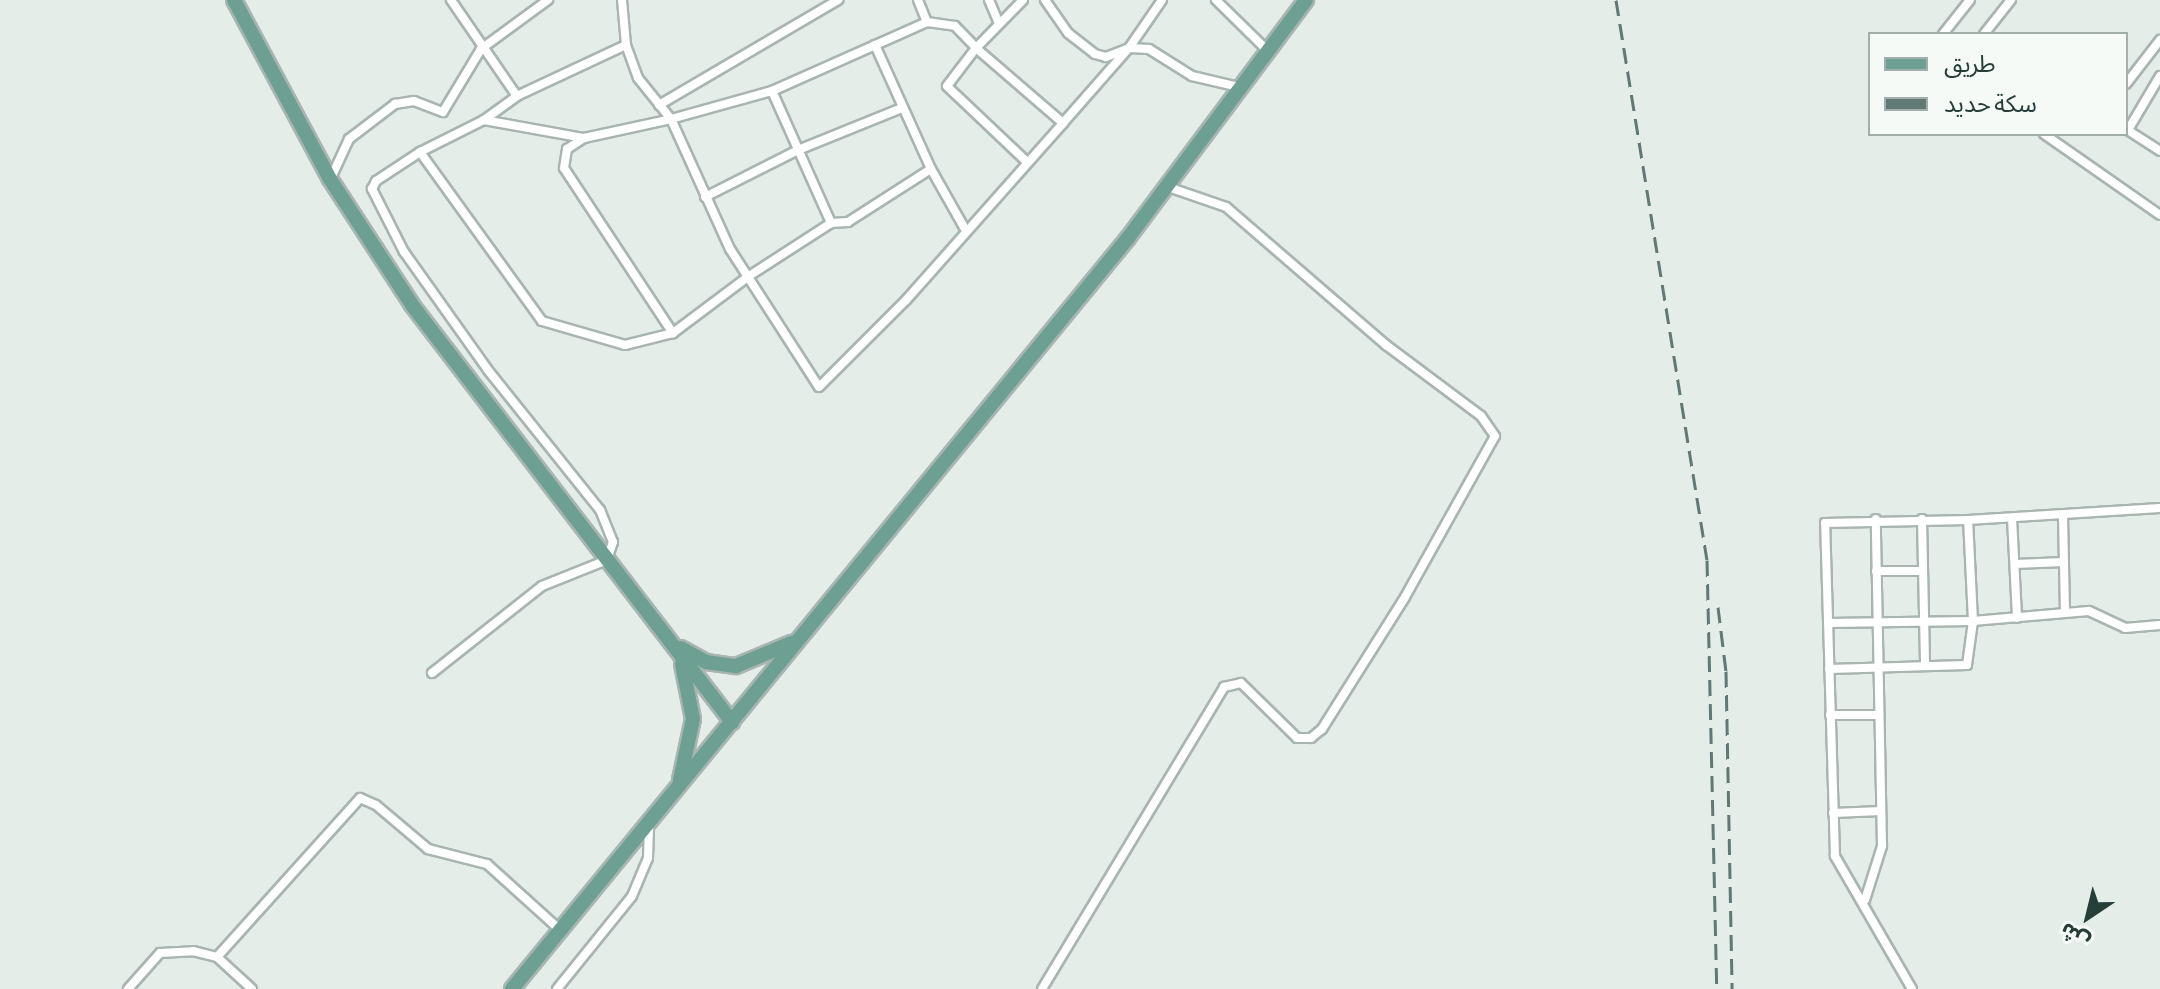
<!DOCTYPE html>
<html>
<head>
<meta charset="utf-8">
<style>
  body { margin:0 }
  #map { position:relative; width:2160px; height:989px; overflow:hidden; background:#e5ede9; font-family:"Asap Condensed","Noto Sans Arabic",sans-serif }
  div>[style] { position:absolute }
  .roads { filter:drop-shadow(2px 0 #a8b5b0) drop-shadow(-2px 0 #a8b5b0) drop-shadow(0 2px #a8b5b0) drop-shadow(0 -2px #a8b5b0) }
  .minor>* { height:8px; margin:-4px; padding:0 4px; transform-origin:4px; border-radius:4px; background:#fff }
  .primary>* { height:14px; margin:-7px; padding:0 7px; transform-origin:7px; border-radius:7px; background:#6d9f92 }
  .rail>* { height:3px; margin-top:-1.5px; transform-origin:0; background:repeating-linear-gradient(90deg,#607972 0 16px,transparent 0 24px) }
  span { translate:-50% -50%; white-space:nowrap; text-align:center; line-height:1.15; -webkit-text-stroke:8px #f5faf7; paint-order:stroke }
  .legend { position:absolute; left:1868px; top:32px; width:260px; height:104px; box-sizing:border-box; background:#f5faf7; border:2px solid #a2afaa; margin:0; padding:10px 14px; list-style:none; font-size:24px; color:#253e37 }
  .legend li { display:flex; align-items:center; gap:16px; height:40px }
  .legend b { width:40px; border:2px solid #a2afaa }
  .north { position:absolute; left:2048px; top:877px; width:80px; height:80px; -webkit-text-stroke:6px #f5faf7; paint-order:stroke; rotate:215deg; font-size:22px; font-weight:700; line-height:32px; text-align:center; color:#253e37 }
  .north::after { content:''; display:block; margin:auto; width:28px; height:36px; background:#253e37; clip-path:polygon(50% 0,100% 100%,50% 72%,0 100%) }
</style>
</head>
<body>
<div id="map">
  <div class="roads">
    <div class="minor">
      <i style="left:451px;top:0;width:116px;rotate:55.5deg"></i>
      <i style="left:622px;top:0;width:45px;rotate:84.9deg"></i>
      <i style="left:626px;top:45px;width:35px;rotate:70deg"></i>
      <i style="left:638px;top:78px;width:53px;rotate:51.2deg"></i>
      <i style="left:671px;top:119px;width:143px;rotate:65.6deg"></i>
      <i style="left:730px;top:249px;width:164px;rotate:57.2deg"></i>
      <i style="left:819px;top:387px;width:124px;rotate:-45deg"></i>
      <i style="left:907px;top:299px;width:235px;rotate:-48.4deg"></i>
      <i style="left:1063px;top:123px;width:100px;rotate:-48.7deg"></i>
      <i style="left:1129px;top:48px;width:58px;rotate:-55.5deg"></i>
      <i style="left:918px;top:0;width:24px;rotate:68deg"></i>
      <i style="left:927px;top:22px;width:28px;rotate:8deg"></i>
      <i style="left:955px;top:26px;width:30px;rotate:46deg"></i>
      <i style="left:976px;top:48px;width:67px;rotate:-45.6deg"></i>
      <i style="left:989px;top:0;width:25px;rotate:67deg"></i>
      <i style="left:1045px;top:0;width:40px;rotate:55.1deg"></i>
      <i style="left:1068px;top:33px;width:34px;rotate:38deg"></i>
      <i style="left:1095px;top:54px;width:11px;rotate:15deg"></i>
      <i style="left:1106px;top:57px;width:25px;rotate:-21deg"></i>
      <i style="left:1129px;top:48px;width:20px;rotate:3deg"></i>
      <i style="left:1149px;top:49px;width:51px;rotate:32.1deg"></i>
      <i style="left:1192px;top:76px;width:52px;rotate:13.2deg"></i>
      <i style="left:1216px;top:0;width:74px;rotate:44.5deg"></i>
      <i style="left:1943px;top:34px;width:43px;rotate:-51.5deg"></i>
      <i style="left:1984px;top:34px;width:43px;rotate:-51.5deg"></i>
      <i style="left:875px;top:45px;width:136px;rotate:65.7deg"></i>
      <i style="left:931px;top:169px;width:69px;rotate:60.5deg"></i>
      <i style="left:2126px;top:84px;width:56px;rotate:-52.3deg"></i>
      <i style="left:772px;top:91px;width:145px;rotate:65.9deg"></i>
      <i style="left:659px;top:105px;width:208px;rotate:-30.4deg"></i>
      <i style="left:484px;top:120px;width:102px;rotate:10.2deg"></i>
      <i style="left:584px;top:138px;width:89px;rotate:-12.3deg"></i>
      <i style="left:671px;top:119px;width:105px;rotate:-15.5deg"></i>
      <i style="left:772px;top:91px;width:170px;rotate:-24deg"></i>
      <i style="left:2126px;top:129px;width:40px;rotate:32.9deg"></i>
      <i style="left:2128px;top:130px;width:63px;rotate:-59.3deg"></i>
      <i style="left:2044px;top:134px;width:141px;rotate:34.9deg"></i>
      <i style="left:584px;top:138px;width:20px;rotate:147deg"></i>
      <i style="left:567px;top:149px;width:19px;rotate:99deg"></i>
      <i style="left:564px;top:168px;width:198px;rotate:56.6deg"></i>
      <i style="left:420px;top:152px;width:208px;rotate:54.2deg"></i>
      <i style="left:542px;top:321px;width:86px;rotate:16.1deg"></i>
      <i style="left:625px;top:345px;width:49px;rotate:-14deg"></i>
      <i style="left:673px;top:333px;width:95px;rotate:-36.9deg"></i>
      <i style="left:749px;top:276px;width:98px;rotate:-32.9deg"></i>
      <i style="left:831px;top:223px;width:17px;rotate:-3deg"></i>
      <i style="left:848px;top:222px;width:98px;rotate:-32.6deg"></i>
      <i style="left:1027px;top:162px;width:110px;rotate:-136.5deg"></i>
      <i style="left:947px;top:86px;width:48px;rotate:-52.7deg"></i>
      <i style="left:976px;top:48px;width:115px;rotate:40.8deg"></i>
      <i style="left:331px;top:178px;width:43px;rotate:-65.2deg"></i>
      <i style="left:349px;top:139px;width:58px;rotate:-37.3deg"></i>
      <i style="left:395px;top:104px;width:19px;rotate:-9deg"></i>
      <i style="left:414px;top:101px;width:31px;rotate:21deg"></i>
      <i style="left:443px;top:112px;width:74px;rotate:-58.9deg"></i>
      <i style="left:481px;top:49px;width:83px;rotate:-36.2deg"></i>
      <i style="left:705px;top:197px;width:104px;rotate:-26.8deg"></i>
      <i style="left:798px;top:150px;width:112px;rotate:-22deg"></i>
      <i style="left:2063px;top:516px;width:96px;rotate:88.8deg"></i>
      <i style="left:2012px;top:518px;width:100px;rotate:87.1deg"></i>
      <i style="left:1922px;top:519px;width:147px;rotate:88.8deg"></i>
      <i style="left:2015px;top:564px;width:49px;rotate:-2.3deg"></i>
      <i style="left:1876px;top:571px;width:47px"></i>
      <i style="left:1828px;top:623px;width:145px;rotate:-0.8deg"></i>
      <i style="left:1973px;top:621px;width:116px;rotate:-4.9deg"></i>
      <i style="left:2089px;top:611px;width:40px;rotate:25deg"></i>
      <i style="left:2125px;top:628px;width:35px;rotate:-5deg"></i>
      <i style="left:1829px;top:669px;width:138px;rotate:-1.7deg"></i>
      <i style="left:1967px;top:665px;width:44px;rotate:-82.2deg"></i>
      <i style="left:1973px;top:621px;width:101px;rotate:-92.8deg"></i>
      <i style="left:432px;top:673px;width:140px;rotate:-38.3deg"></i>
      <i style="left:542px;top:586px;width:70px;rotate:-21.8deg"></i>
      <i style="left:607px;top:560px;width:19px;rotate:-72deg"></i>
      <i style="left:613px;top:542px;width:35px;rotate:-112deg"></i>
      <i style="left:600px;top:510px;width:179px;rotate:-128.7deg"></i>
      <i style="left:488px;top:370px;width:145px;rotate:-125.4deg"></i>
      <i style="left:404px;top:252px;width:71px;rotate:-116.9deg"></i>
      <i style="left:372px;top:189px;width:9px;rotate:-63deg"></i>
      <i style="left:376px;top:181px;width:53px;rotate:-33.4deg"></i>
      <i style="left:420px;top:152px;width:72px;rotate:-26.6deg"></i>
      <i style="left:484px;top:120px;width:41px;rotate:-36deg"></i>
      <i style="left:517px;top:96px;width:120px;rotate:-25.1deg"></i>
      <i style="left:1830px;top:715px;width:49px"></i>
      <i style="left:1833px;top:813px;width:48px;rotate:-2.4deg"></i>
      <i style="left:1865px;top:900px;width:57px;rotate:-72.5deg"></i>
      <i style="left:1882px;top:846px;width:327px;rotate:-91.1deg"></i>
      <i style="left:217px;top:957px;width:47px;rotate:42.4deg"></i>
      <i style="left:128px;top:989px;width:48px;rotate:-48.4deg"></i>
      <i style="left:160px;top:953px;width:33px;rotate:-3deg"></i>
      <i style="left:193px;top:951px;width:25px;rotate:14deg"></i>
      <i style="left:217px;top:957px;width:214px;rotate:-48deg"></i>
      <i style="left:360px;top:798px;width:17px;rotate:24deg"></i>
      <i style="left:376px;top:805px;width:68px;rotate:40.2deg"></i>
      <i style="left:428px;top:849px;width:61px;rotate:14.3deg"></i>
      <i style="left:487px;top:864px;width:97px;rotate:42.1deg"></i>
      <i style="left:557px;top:989px;width:119px;rotate:-51.1deg"></i>
      <i style="left:632px;top:896px;width:41px;rotate:-67.2deg"></i>
      <i style="left:648px;top:858px;width:36px;rotate:-88deg"></i>
      <i style="left:1042px;top:989px;width:353px;rotate:-58.9deg"></i>
      <i style="left:1224px;top:687px;width:17px;rotate:-13deg"></i>
      <i style="left:1241px;top:683px;width:78px;rotate:44.5deg"></i>
      <i style="left:1297px;top:738px;width:14px"></i>
      <i style="left:1311px;top:738px;width:14px;rotate:-39deg"></i>
      <i style="left:1322px;top:729px;width:156px;rotate:-57.8deg"></i>
      <i style="left:1405px;top:597px;width:184px;rotate:-60.8deg"></i>
      <i style="left:1495px;top:436px;width:24px;rotate:-125deg"></i>
      <i style="left:1481px;top:416px;width:119px;rotate:-143.2deg"></i>
      <i style="left:1386px;top:345px;width:211px;rotate:-139.2deg"></i>
      <i style="left:1226px;top:207px;width:61px;rotate:-161deg"></i>
      <i style="left:1912px;top:989px;width:154px;rotate:-120.1deg"></i>
      <i style="left:1835px;top:856px;width:333px;rotate:-91.7deg"></i>
      <i style="left:1825px;top:523px;width:143px;rotate:-1.2deg"></i>
      <i style="left:1968px;top:520px;width:192px;rotate:-3.6deg"></i>
    </div>
    <div class="primary">
      <i style="left:234px;top:0;width:203px;rotate:61.8deg"></i>
      <i style="left:330px;top:179px;width:150px;rotate:56.9deg"></i>
      <i style="left:412px;top:305px;width:526px;rotate:52.5deg"></i>
      <i style="left:681px;top:648px;width:29px;rotate:29deg"></i>
      <i style="left:706px;top:662px;width:30px;rotate:8deg"></i>
      <i style="left:736px;top:666px;width:60px;rotate:-22.7deg"></i>
      <i style="left:680px;top:780px;width:62px;rotate:-78deg"></i>
      <i style="left:693px;top:719px;width:56px;rotate:-101.3deg"></i>
      <i style="left:512px;top:989px;width:971px;rotate:-50.64deg"></i>
      <i style="left:1128px;top:238px;width:297px;rotate:-53.2deg"></i>
    </div>
  </div>
  <div class="rail">
    <i style="left:1616px;top:0;width:567px;rotate:80.77deg"></i>
    <i style="left:1707px;top:560px;width:429px;rotate:88.7deg"></i>
    <i style="left:1718px;top:607px;width:64px;rotate:82.9deg"></i>
    <i style="left:1726px;top:671px;width:318px;rotate:88.9deg"></i>
  </div>
  <ul class="legend">
  <li><b style="height:10px;background:#6d9f92"></b>طريق</li>
  <li><b style="height:10px;background:#607972"></b>سكة حديد</li>
  </ul>
  <div class="north">ش</div>
</div>
</body>
</html>
